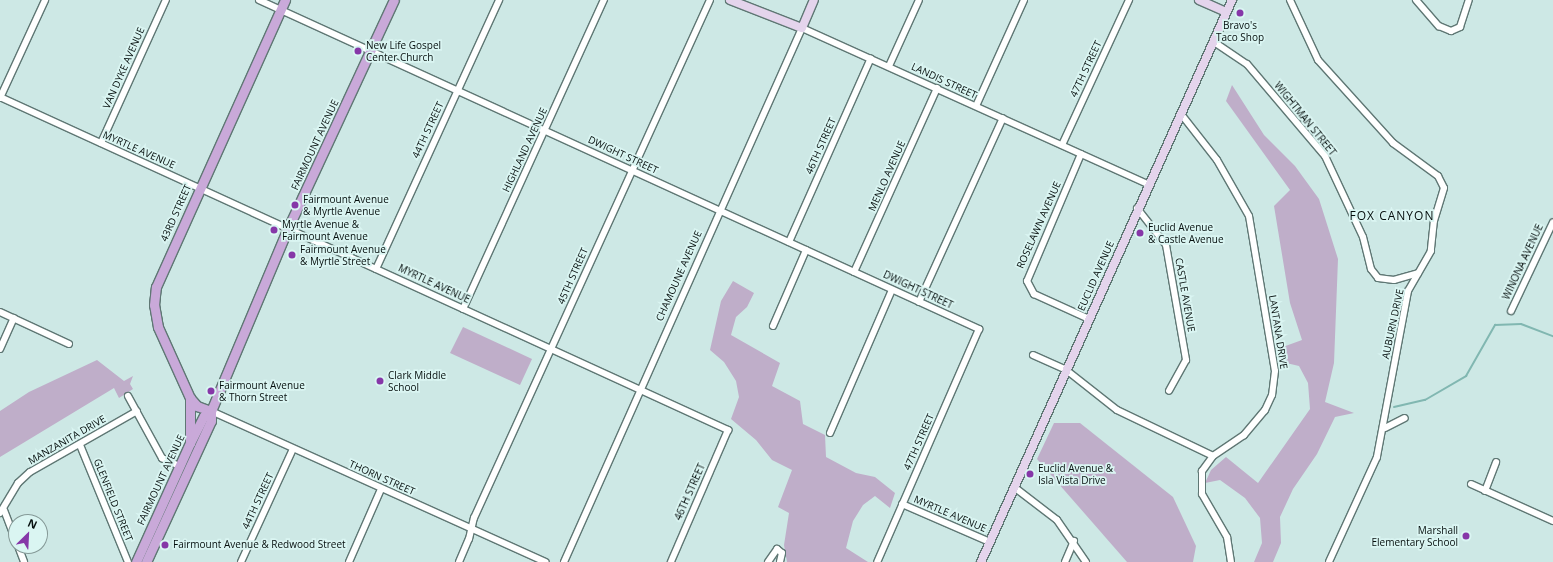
<!DOCTYPE html>
<html>
<head>
<meta charset="utf-8">
<style>
  body { margin:0 }
  #map { position:relative; width:1553px; height:562px; overflow:hidden; background:#cde8e5; font-family:"Open Sans",sans-serif }
  div>[style] { position:absolute }
  .green>* { inset:0; background:#bfaec9 }
  .stream>* { height:2px; margin:-1px; padding:0 1px; transform-origin:1px; border-radius:1px; background:#81b7b1 }
  .roads { filter:drop-shadow(1px 0 #5f7774) drop-shadow(-1px 0 #5f7774) drop-shadow(0 1px #5f7774) drop-shadow(0 -1px #5f7774) }
  .street>* { height:6px; margin:-3px; padding:0 3px; transform-origin:3px; border-radius:3px; background:#fff }
  .secondary>* { height:8px; margin:-4px; padding:0 4px; transform-origin:4px; border-radius:4px; background:#e4d4ec }
  .primary>* { height:9px; margin:-4.5px; padding:0 4.5px; transform-origin:4.5px; border-radius:4.5px; background:#c9a9d9 }
  .dots>* { width:11px; height:11px; translate:-50% -50%; box-sizing:border-box; border:2px solid #daf5f2; border-radius:50% }
  span { translate:-50% -50%; white-space:nowrap; text-align:center; line-height:1.15; -webkit-text-stroke:3.5px #daf5f2; paint-order:stroke }
  .poi-label { font-size:10px; color:#060f0e }
  .left { translate:0 -50%; text-align:left }
  .right { translate:-100% -50%; text-align:right }
  .street-label { font-size:10px; color:#060f0e }
  .quarter-label { font-size:12px; color:#060f0e; letter-spacing:1px }
  .north { position:absolute; left:8px; top:514px; width:40px; height:40px; box-sizing:border-box; background:#daf5f2; border:1px solid #859997; border-radius:50%; rotate:24deg; font-size:11px; font-weight:700; line-height:16px; text-align:center; color:#060f0e }
  .north::after { content:''; display:block; margin:auto; width:14px; height:18px; background:#8637a8; clip-path:polygon(50% 0,100% 100%,50% 72%,0 100%) }
</style>
</head>
<body>
<div id="map">
  <div class="green">
    <i style="clip-path:polygon(1232px 85px,1264px 135px,1295px 166px,1319px 199px,1338px 259px,1334px 363px,1325px 402px,1354px 413px,1335px 417px,1317px 454px,1293px 489px,1280px 517px,1281px 543px,1273px 562px,1254px 562px,1262px 543px,1260px 518px,1245px 498px,1220px 480px,1205px 483px,1211px 470px,1226px 457px,1258px 483px,1310px 409px,1308px 383px,1299px 366px,1282px 362px,1280px 348px,1302px 340px,1290px 303px,1274px 206px,1290px 190px,1226px 101px)"></i>
    <i style="clip-path:polygon(733px 281px,754px 293px,747px 307px,736px 317px,731px 335px,780px 363px,772px 386px,800px 401px,803px 424px,825px 435px,826px 457px,856px 473px,875px 477px,895px 493px,890px 508px,875px 496px,863px 505px,853px 521px,846px 548px,868px 562px,787px 562px,784px 545px,789px 513px,778px 507px,792px 470px,772px 460px,756px 440px,731px 419px,739px 397px,736px 381px,724px 362px,710px 350px,721px 301px)"></i>
    <i style="clip-path:polygon(463px 327px,532px 359px,520px 385px,450px 353px)"></i>
    <i style="clip-path:polygon(97px 360px,124px 381px,133px 376px,130px 384px,133px 389px,119px 398px,114px 388px,0 457px,0 411px,29px 392px)"></i>
    <i style="clip-path:polygon(1054px 423px,1080px 423px,1173px 497px,1196px 546px,1193px 562px,1127px 562px,1037px 459px)"></i>
  </div>
  <div class="stream">
    <i style="left:1394px;top:407px;width:32px;rotate:-13deg"></i>
    <i style="left:1425px;top:400px;width:48px;rotate:-30.3deg"></i>
    <i style="left:1466px;top:376px;width:59px;rotate:-60.4deg"></i>
    <i style="left:1495px;top:325px;width:26px;rotate:-2deg"></i>
    <i style="left:1521px;top:324px;width:34px;rotate:21deg"></i>
  </div>
  <div class="roads">
    <div class="street">
      <i style="left:259px;top:0;width:792px;rotate:24.56deg"></i>
      <i style="left:979px;top:329px;width:254px;rotate:113.6deg"></i>
      <i style="left:1290px;top:0;width:66px;rotate:65deg"></i>
      <i style="left:1318px;top:60px;width:112px;rotate:47.9deg"></i>
      <i style="left:1393px;top:143px;width:56px;rotate:36.3deg"></i>
      <i style="left:1438px;top:176px;width:13px;rotate:63deg"></i>
      <i style="left:1444px;top:188px;width:34px;rotate:107deg"></i>
      <i style="left:1434px;top:220px;width:31px;rotate:96deg"></i>
      <i style="left:1431px;top:251px;width:46px;rotate:119.9deg"></i>
      <i style="left:1408px;top:291px;width:169px;rotate:100.6deg"></i>
      <i style="left:1377px;top:457px;width:115px;rotate:114.6deg"></i>
      <i style="left:1416px;top:0;width:35px;rotate:49deg"></i>
      <i style="left:1439px;top:26px;width:13px;rotate:23deg"></i>
      <i style="left:1451px;top:31px;width:10px;rotate:-24deg"></i>
      <i style="left:1460px;top:27px;width:28px;rotate:-72deg"></i>
      <i style="left:1214px;top:42px;width:40px;rotate:34deg"></i>
      <i style="left:1247px;top:64px;width:121px;rotate:49.7deg"></i>
      <i style="left:1325px;top:156px;width:89px;rotate:64.9deg"></i>
      <i style="left:1363px;top:237px;width:33px;rotate:76deg"></i>
      <i style="left:1371px;top:269px;width:11px;rotate:52deg"></i>
      <i style="left:1378px;top:278px;width:16px;rotate:7deg"></i>
      <i style="left:1394px;top:280px;width:25px;rotate:-16deg"></i>
      <i style="left:889px;top:66px;width:72px;rotate:-65.6deg"></i>
      <i style="left:0;top:97px;width:801px;rotate:24.58deg"></i>
      <i style="left:728px;top:430px;width:144px;rotate:113.4deg"></i>
      <i style="left:0;top:98px;width:108px;rotate:-65.3deg"></i>
      <i style="left:976px;top:106px;width:116px;rotate:-65.6deg"></i>
      <i style="left:1181px;top:114px;width:58px;rotate:52deg"></i>
      <i style="left:1217px;top:160px;width:64px;rotate:60.3deg"></i>
      <i style="left:1249px;top:216px;width:157px;rotate:80.5deg"></i>
      <i style="left:1275px;top:371px;width:24px;rotate:97deg"></i>
      <i style="left:1272px;top:395px;width:17px;rotate:115deg"></i>
      <i style="left:1265px;top:410px;width:33px;rotate:130deg"></i>
      <i style="left:1244px;top:435px;width:37px;rotate:146deg"></i>
      <i style="left:1213px;top:456px;width:19px;rotate:126deg"></i>
      <i style="left:1202px;top:471px;width:23px;rotate:90deg"></i>
      <i style="left:1202px;top:494px;width:50px;rotate:59.8deg"></i>
      <i style="left:1227px;top:537px;width:25px;rotate:81deg"></i>
      <i style="left:101px;top:143px;width:157px;rotate:-65.6deg"></i>
      <i style="left:1062px;top:145px;width:160px;rotate:-65.2deg"></i>
      <i style="left:1081px;top:154px;width:138px;rotate:113deg"></i>
      <i style="left:1027px;top:281px;width:15px;rotate:62deg"></i>
      <i style="left:1034px;top:294px;width:58px;rotate:24.4deg"></i>
      <i style="left:1137px;top:208px;width:47px;rotate:51.9deg"></i>
      <i style="left:1166px;top:245px;width:117px;rotate:80.1deg"></i>
      <i style="left:1186px;top:360px;width:35px;rotate:119deg"></i>
      <i style="left:789px;top:242px;width:201px;rotate:-66deg"></i>
      <i style="left:376px;top:269px;width:296px;rotate:-65.4deg"></i>
      <i style="left:854px;top:272px;width:202px;rotate:-65.7deg"></i>
      <i style="left:919px;top:302px;width:202px;rotate:-65.5deg"></i>
      <i style="left:463px;top:309px;width:340px;rotate:-65.5deg"></i>
      <i style="left:1511px;top:311px;width:98px;rotate:-64.7deg"></i>
      <i style="left:0;top:312px;width:76px;rotate:24.9deg"></i>
      <i style="left:773px;top:326px;width:83px;rotate:-66.5deg"></i>
      <i style="left:0;top:349px;width:34px;rotate:-66deg"></i>
      <i style="left:1033px;top:355px;width:35px;rotate:24deg"></i>
      <i style="left:1065px;top:369px;width:66px;rotate:38.3deg"></i>
      <i style="left:1117px;top:410px;width:106px;rotate:25.6deg"></i>
      <i style="left:128px;top:396px;width:71px;rotate:61.3deg"></i>
      <i style="left:162px;top:458px;width:21px;rotate:25deg"></i>
      <i style="left:211px;top:411px;width:367px;rotate:24.3deg"></i>
      <i style="left:1385px;top:428px;width:22px;rotate:-27deg"></i>
      <i style="left:830px;top:433px;width:156px;rotate:-66.6deg"></i>
      <i style="left:80px;top:445px;width:126px;rotate:67.7deg"></i>
      <i style="left:1471px;top:484px;width:90px;rotate:24.3deg"></i>
      <i style="left:1014px;top:487px;width:54px;rotate:37.5deg"></i>
      <i style="left:1057px;top:520px;width:51px;rotate:55.4deg"></i>
      <i style="left:1485px;top:491px;width:31px;rotate:-69deg"></i>
      <i style="left:902px;top:504px;width:96px;rotate:23.4deg"></i>
      <i style="left:4px;top:510px;width:33px;rotate:69deg"></i>
      <i style="left:0;top:513px;width:35px;rotate:-59deg"></i>
      <i style="left:18px;top:483px;width:16px;rotate:-43deg"></i>
      <i style="left:30px;top:472px;width:123px;rotate:-29.7deg"></i>
      <i style="left:18px;top:546px;width:17px;rotate:69deg"></i>
      <i style="left:241px;top:562px;width:124px;rotate:-65.3deg"></i>
      <i style="left:349px;top:562px;width:80px;rotate:-66.3deg"></i>
      <i style="left:459px;top:562px;width:25px;rotate:-67deg"></i>
      <i style="left:469px;top:539px;width:22px;rotate:-77deg"></i>
      <i style="left:474px;top:518px;width:569px;rotate:-65.51deg"></i>
      <i style="left:564px;top:562px;width:585px;rotate:-65.98deg"></i>
      <i style="left:802px;top:28px;width:380px;rotate:24.3deg"></i>
      <i style="left:768px;top:562px;width:16px;rotate:-55deg"></i>
      <i style="left:777px;top:549px;width:6px;rotate:39deg"></i>
      <i style="left:782px;top:553px;width:9px;rotate:103deg"></i>
      <i style="left:1065px;top:562px;width:23px;rotate:-67deg"></i>
    </div>
    <div class="secondary">
      <i style="left:730px;top:0;width:77px;rotate:21.3deg"></i>
      <i style="left:802px;top:28px;width:30px;rotate:-67deg"></i>
      <i style="left:1199px;top:0;width:30px;rotate:24deg"></i>
      <i style="left:981px;top:562px;width:616px;rotate:-65.93deg"></i>
    </div>
    <div class="primary">
      <i style="left:190px;top:398px;width:11px;rotate:49deg"></i>
      <i style="left:197px;top:406px;width:15px;rotate:20deg"></i>
      <i style="left:190px;top:443px;width:45px;rotate:-90deg"></i>
      <i style="left:190px;top:398px;width:78px;rotate:-114.3deg"></i>
      <i style="left:158px;top:327px;width:22px;rotate:-100deg"></i>
      <i style="left:154px;top:305px;width:18px;rotate:-84deg"></i>
      <i style="left:156px;top:287px;width:315px;rotate:-65.8deg"></i>
      <i style="left:136px;top:562px;width:131px;rotate:-65.6deg"></i>
      <i style="left:190px;top:443px;width:30px;rotate:-63deg"></i>
      <i style="left:204px;top:416px;width:9px;rotate:-36deg"></i>
      <i style="left:146px;top:562px;width:155px;rotate:-65.3deg"></i>
      <i style="left:211px;top:421px;width:10px;rotate:-90deg"></i>
      <i style="left:211px;top:411px;width:199px;rotate:-67.2deg"></i>
      <i style="left:288px;top:228px;width:251px;rotate:-65.1deg"></i>
    </div>
  </div>
  <div class="dots">
    <i style="left:1240px;top:13px;background:#8637a8"></i>
    <i style="left:358px;top:51px;background:#8637a8"></i>
    <i style="left:295px;top:205px;background:#8637a8"></i>
    <i style="left:274px;top:230px;background:#8637a8"></i>
    <i style="left:1140px;top:233px;background:#8637a8"></i>
    <i style="left:292px;top:255px;background:#8637a8"></i>
    <i style="left:380px;top:381px;background:#8637a8"></i>
    <i style="left:211px;top:391px;background:#8637a8"></i>
    <i style="left:1030px;top:474px;background:#8637a8"></i>
    <i style="left:1466px;top:536px;background:#8637a8"></i>
    <i style="left:165px;top:545px;background:#8637a8"></i>
  </div>
  <div class="poi-label">
    <span style="left:1240px;top:31px">Bravo's<br>Taco Shop</span>
    <span class="left" style="left:366px;top:51px">New Life Gospel<br>Center Church</span>
    <span class="left" style="left:303px;top:205px">Fairmount Avenue<br>&amp; Myrtle Avenue</span>
    <span class="left" style="left:282px;top:230px">Myrtle Avenue &amp;<br>Fairmount Avenue</span>
    <span class="left" style="left:1148px;top:233px">Euclid Avenue<br>&amp; Castle Avenue</span>
    <span class="left" style="left:300px;top:255px">Fairmount Avenue<br>&amp; Myrtle Street</span>
    <span class="left" style="left:388px;top:381px">Clark Middle<br>School</span>
    <span class="left" style="left:219px;top:391px">Fairmount Avenue<br>&amp; Thorn Street</span>
    <span class="left" style="left:1038px;top:474px">Euclid Avenue &amp;<br>Isla Vista Drive</span>
    <span class="right" style="left:1458px;top:536px">Marshall<br>Elementary School</span>
    <span class="left" style="left:173px;top:545px">Fairmount Avenue &amp; Redwood Street</span>
  </div>
  <div class="street-label">
    <span style="left:124px;top:68px;rotate:-66deg">VAN DYKE AVENUE</span>
    <span style="left:1086px;top:69px;rotate:-65deg">47TH STREET</span>
    <span style="left:944px;top:81px;rotate:25deg">LANDIS STREET</span>
    <span style="left:1305px;top:119px;rotate:51deg">WIGHTMAN STREET</span>
    <span style="left:428px;top:130px;rotate:-65deg">44TH STREET</span>
    <span style="left:315px;top:145px;rotate:-65deg">FAIRMOUNT AVENUE</span>
    <span style="left:821px;top:146px;rotate:-66deg">46TH STREET</span>
    <span style="left:139px;top:150px;rotate:24deg">MYRTLE AVENUE</span>
    <span style="left:525px;top:150px;rotate:-65deg">HIGHLAND AVENUE</span>
    <span style="left:623px;top:155px;rotate:25deg">DWIGHT STREET</span>
    <span style="left:887px;top:176px;rotate:-66deg">MENLO AVENUE</span>
    <span style="left:176px;top:213px;rotate:-66deg">43RD STREET</span>
    <span style="left:1039px;top:225px;rotate:-66deg">ROSELAWN AVENUE</span>
    <span style="left:1523px;top:262px;rotate:-65deg">WINONA AVENUE</span>
    <span style="left:573px;top:276px;rotate:-66deg">45TH STREET</span>
    <span style="left:679px;top:276px;rotate:-66deg">CHAMOUNE AVENUE</span>
    <span style="left:1096px;top:276px;rotate:-66deg">EUCLID AVENUE</span>
    <span style="left:434px;top:284px;rotate:25deg">MYRTLE AVENUE</span>
    <span style="left:918px;top:290px;rotate:25deg">DWIGHT STREET</span>
    <span style="left:1185px;top:295px;rotate:80deg">CASTLE AVENUE</span>
    <span style="left:1393px;top:324px;rotate:-78deg">AUBURN DRIVE</span>
    <span style="left:1278px;top:332px;rotate:81deg">LANTANA DRIVE</span>
    <span style="left:67px;top:440px;rotate:-30deg">MANZANITA DRIVE</span>
    <span style="left:919px;top:442px;rotate:-66deg">47TH STREET</span>
    <span style="left:382px;top:478px;rotate:24deg">THORN STREET</span>
    <span style="left:161px;top:480px;rotate:-65deg">FAIRMOUNT AVENUE</span>
    <span style="left:690px;top:492px;rotate:-66deg">46TH STREET</span>
    <span style="left:113px;top:500px;rotate:68deg">GLENFIELD STREET</span>
    <span style="left:258px;top:501px;rotate:-65deg">44TH STREET</span>
    <span style="left:950px;top:514px;rotate:23deg">MYRTLE AVENUE</span>
  </div>
  <div class="quarter-label">
    <span style="left:1392px;top:216px">FOX CANYON</span>
  </div>
  <div class="north">N</div>
</div>
</body>
</html>
